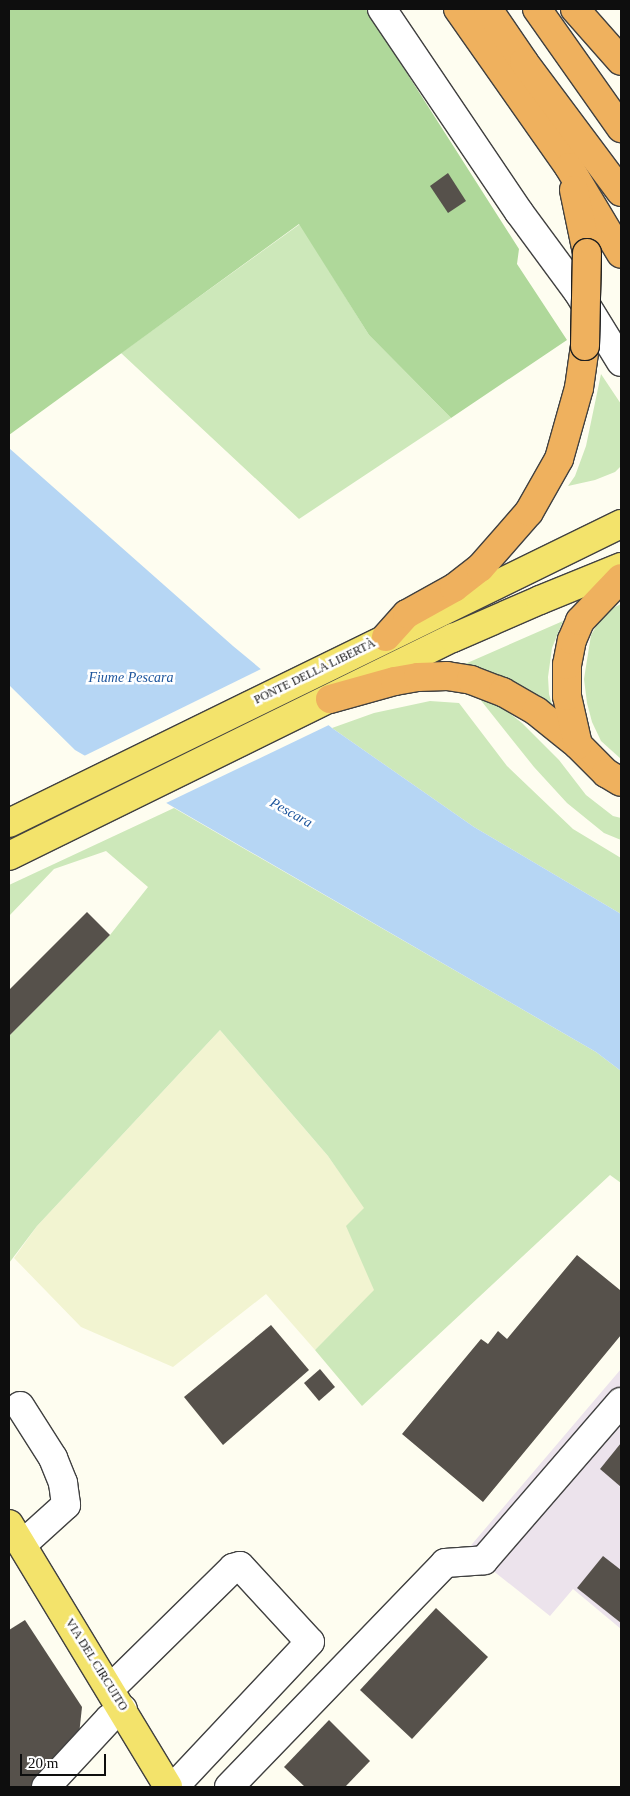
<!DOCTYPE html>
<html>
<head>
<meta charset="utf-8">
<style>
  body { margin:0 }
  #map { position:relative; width:630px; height:1796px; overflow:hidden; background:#fefdf0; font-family:"Times New Roman",serif }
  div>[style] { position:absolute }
  .industrial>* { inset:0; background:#ece3ec }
  .farmland>* { inset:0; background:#f2f4d1 }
  .green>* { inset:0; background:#cde8ba }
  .forest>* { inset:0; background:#afd89a }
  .water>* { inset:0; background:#b6d6f4 }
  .pier>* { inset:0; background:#fefdf0 }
  .building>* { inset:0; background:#56514b }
  .roads { filter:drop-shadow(1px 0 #414141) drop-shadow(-1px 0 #414141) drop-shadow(0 1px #414141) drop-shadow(0 -1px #414141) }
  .minor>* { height:28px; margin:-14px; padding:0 14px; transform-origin:14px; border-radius:14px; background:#fff }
  .major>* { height:28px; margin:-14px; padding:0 14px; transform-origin:14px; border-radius:14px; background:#f3e36b }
  .highway>* { height:28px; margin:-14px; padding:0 14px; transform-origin:14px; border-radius:14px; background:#efb15e }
  .bridges { filter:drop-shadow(1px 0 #1f1f1f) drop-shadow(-1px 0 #1f1f1f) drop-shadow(0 1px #1f1f1f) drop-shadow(0 -1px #1f1f1f) }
  .highway-bridge>* { height:28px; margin:-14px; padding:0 14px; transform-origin:14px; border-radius:14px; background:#efb15e }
  span { translate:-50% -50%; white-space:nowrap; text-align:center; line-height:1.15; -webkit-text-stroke:5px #fff; paint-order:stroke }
  .street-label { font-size:12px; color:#0e0e0e }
  .water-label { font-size:14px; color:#1b549c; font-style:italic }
  .frame { position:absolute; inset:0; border:10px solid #0e0e0e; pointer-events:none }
  .scale { position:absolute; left:20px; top:1754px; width:86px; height:22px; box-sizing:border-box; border:2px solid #0e0e0e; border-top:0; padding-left:6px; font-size:15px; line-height:18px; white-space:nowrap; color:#0e0e0e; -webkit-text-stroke:4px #fff; paint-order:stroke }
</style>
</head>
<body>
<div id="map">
  <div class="industrial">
    <i style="clip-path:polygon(621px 1369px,621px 1629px,573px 1589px,550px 1616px,467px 1550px)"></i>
  </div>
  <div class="farmland">
    <i style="clip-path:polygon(220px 1030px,328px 1156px,365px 1208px,347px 1227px,375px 1290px,315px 1350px,266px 1294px,173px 1367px,81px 1327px,14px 1258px,37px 1226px)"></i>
  </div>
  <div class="green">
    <i style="clip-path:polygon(300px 224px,369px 335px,451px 418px,299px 519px,121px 353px)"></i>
    <i style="clip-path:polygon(601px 374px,621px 404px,621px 466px,615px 472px,595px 480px,568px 486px,575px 476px,586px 446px)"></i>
    <i style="clip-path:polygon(621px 604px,621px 759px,601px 741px,592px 722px,587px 703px,584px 679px,591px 635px,600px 620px,611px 609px)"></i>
    <i style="clip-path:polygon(563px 621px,552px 648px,548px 677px,549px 694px,554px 712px,458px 667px)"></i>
    <i style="clip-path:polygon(479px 698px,504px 709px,522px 723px,559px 760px,586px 795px,613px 816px,621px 818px,621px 840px,604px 833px,567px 803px,534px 767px)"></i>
    <i style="clip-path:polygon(430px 701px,459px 703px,507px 766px,573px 829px,621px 858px,621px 914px,474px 827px,332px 728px,374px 713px)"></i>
    <i style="clip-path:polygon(174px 808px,596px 1052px,621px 1071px,621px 1183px,610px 1175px,362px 1406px,315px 1350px,374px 1290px,346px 1226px,364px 1208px,328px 1156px,220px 1030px,37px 1226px,9px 1263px,9px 1036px,110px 935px,148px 887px,106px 851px,54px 869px,9px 916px,9px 885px)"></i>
  </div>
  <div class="forest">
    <i style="clip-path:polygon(9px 9px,366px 9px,519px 249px,517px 264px,567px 340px,451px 418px,369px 335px,299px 224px,9px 435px)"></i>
  </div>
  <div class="water">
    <i style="clip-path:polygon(9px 448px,233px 646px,332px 728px,474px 827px,621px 914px,621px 1071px,596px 1052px,75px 750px,9px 685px)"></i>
  </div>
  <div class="pier">
    <i style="clip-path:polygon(263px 668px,331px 724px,164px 804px,82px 757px)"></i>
  </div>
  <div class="building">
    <i style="clip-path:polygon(448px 173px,466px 201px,448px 213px,430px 186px)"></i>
    <i style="clip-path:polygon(87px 912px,110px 935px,9px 1036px,9px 990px)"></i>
    <i style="clip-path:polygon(577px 1255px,620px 1290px,621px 1289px,621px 1335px,483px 1502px,402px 1434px,481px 1339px,488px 1344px,498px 1331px,507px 1339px)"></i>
    <i style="clip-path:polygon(271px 1325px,309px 1370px,223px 1445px,184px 1397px)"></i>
    <i style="clip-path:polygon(320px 1369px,335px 1387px,319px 1401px,304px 1383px)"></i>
    <i style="clip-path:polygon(621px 1443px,621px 1487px,600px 1469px)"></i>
    <i style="clip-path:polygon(603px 1556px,621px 1570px,621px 1623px,577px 1588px)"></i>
    <i style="clip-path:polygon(436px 1608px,488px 1657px,412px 1739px,360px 1690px)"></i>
    <i style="clip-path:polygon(25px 1620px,82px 1707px,78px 1744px,31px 1787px,9px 1787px,9px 1630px)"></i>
    <i style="clip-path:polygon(329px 1720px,370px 1761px,345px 1787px,305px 1787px,284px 1767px)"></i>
  </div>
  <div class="roads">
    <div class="minor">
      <i style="left:382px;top:9px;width:245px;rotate:56deg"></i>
      <i style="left:519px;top:212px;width:99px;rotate:53.6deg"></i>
      <i style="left:578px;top:292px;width:82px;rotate:58.4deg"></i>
      <i style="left:20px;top:1406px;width:62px;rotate:57.6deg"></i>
      <i style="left:53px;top:1458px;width:27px;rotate:68deg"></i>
      <i style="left:63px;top:1483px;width:22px;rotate:82deg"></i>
      <i style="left:66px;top:1505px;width:58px;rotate:137.8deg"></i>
      <i style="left:110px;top:1689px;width:173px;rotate:-44.5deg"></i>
      <i style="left:233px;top:1568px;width:7px;rotate:-16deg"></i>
      <i style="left:240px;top:1566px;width:103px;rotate:47.4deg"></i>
      <i style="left:310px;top:1642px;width:199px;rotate:133.2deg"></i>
      <i style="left:46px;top:1787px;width:93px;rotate:-47.2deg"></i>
      <i style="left:109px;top:1719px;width:17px;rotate:-36deg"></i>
      <i style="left:229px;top:1787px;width:311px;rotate:-46deg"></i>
      <i style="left:445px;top:1563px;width:39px;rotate:-4deg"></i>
      <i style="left:484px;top:1560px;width:209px;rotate:-49.1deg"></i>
    </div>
    <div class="major">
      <i style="left:9px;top:823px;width:681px;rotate:-26.04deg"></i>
      <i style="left:9px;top:856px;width:495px;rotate:-26.2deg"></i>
      <i style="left:453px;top:638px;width:95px;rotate:-23.6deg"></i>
      <i style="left:540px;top:600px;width:87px;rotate:-22.2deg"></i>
      <i style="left:9px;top:1524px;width:307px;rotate:58.8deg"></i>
    </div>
    <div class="highway">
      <i style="left:458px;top:9px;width:193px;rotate:54.9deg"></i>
      <i style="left:569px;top:167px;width:101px;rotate:59.1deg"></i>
      <i style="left:488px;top:9px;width:64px;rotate:55.8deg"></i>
      <i style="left:524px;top:62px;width:162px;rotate:53.3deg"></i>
      <i style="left:537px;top:9px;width:146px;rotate:54.8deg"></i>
      <i style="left:575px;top:9px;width:69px;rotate:48.5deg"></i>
      <i style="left:574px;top:190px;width:64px;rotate:78.3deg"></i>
      <i style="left:386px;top:637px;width:31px;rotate:-48deg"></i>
      <i style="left:407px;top:614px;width:54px;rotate:-29deg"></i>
      <i style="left:454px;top:588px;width:33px;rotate:-38deg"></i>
      <i style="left:480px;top:568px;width:74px;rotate:-48.8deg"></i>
      <i style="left:529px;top:512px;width:61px;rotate:-60.5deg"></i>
      <i style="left:559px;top:459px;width:74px;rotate:-74.3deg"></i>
      <i style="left:579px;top:388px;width:42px;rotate:-81.9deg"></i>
      <i style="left:330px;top:699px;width:67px;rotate:-15.5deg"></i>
      <i style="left:395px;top:681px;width:23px;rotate:-10deg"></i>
      <i style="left:418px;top:677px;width:29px;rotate:-2deg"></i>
      <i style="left:447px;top:676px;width:24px;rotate:9deg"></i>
      <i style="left:471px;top:680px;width:34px;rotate:21deg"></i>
      <i style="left:503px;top:692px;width:38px;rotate:30deg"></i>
      <i style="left:536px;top:711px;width:54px;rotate:39deg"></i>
      <i style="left:578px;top:745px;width:40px;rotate:45deg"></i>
      <i style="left:606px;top:773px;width:17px;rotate:31deg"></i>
      <i style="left:578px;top:745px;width:50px;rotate:-102.7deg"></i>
      <i style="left:567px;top:696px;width:31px;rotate:-90deg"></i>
      <i style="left:567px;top:665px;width:25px;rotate:-79deg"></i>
      <i style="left:572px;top:640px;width:21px;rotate:-67deg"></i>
      <i style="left:580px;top:621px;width:59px;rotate:-46.4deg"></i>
    </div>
  </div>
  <div class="bridges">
    <div class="highway-bridge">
      <i style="left:585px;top:346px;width:93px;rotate:-88.8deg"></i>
    </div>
  </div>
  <div class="street-label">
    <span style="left:315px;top:672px;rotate:-26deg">PONTE DELLA LIBERTÀ</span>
    <span style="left:96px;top:1665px;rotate:58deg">VIA DEL CIRCUITO</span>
  </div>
  <div class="water-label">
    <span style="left:131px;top:678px">Fiume Pescara</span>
    <span style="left:291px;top:813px;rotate:29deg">Pescara</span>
  </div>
  <div class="frame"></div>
  <div class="scale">20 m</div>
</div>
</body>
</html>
